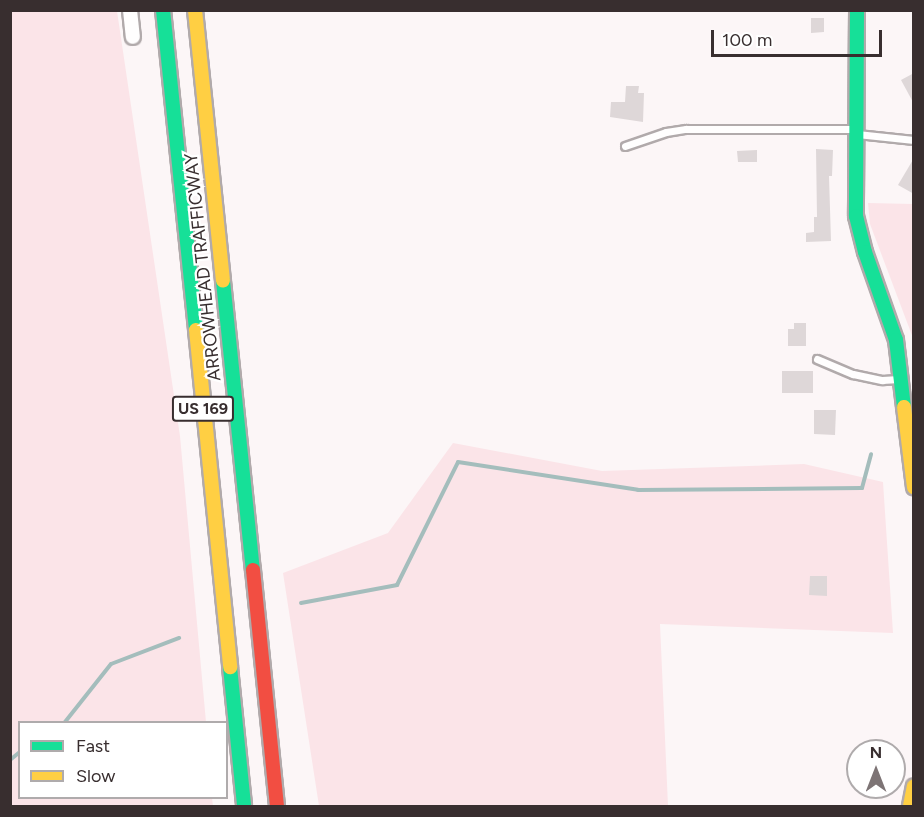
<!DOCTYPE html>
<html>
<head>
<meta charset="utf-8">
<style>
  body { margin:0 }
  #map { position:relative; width:924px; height:817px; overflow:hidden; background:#fcf6f7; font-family:Figtree,sans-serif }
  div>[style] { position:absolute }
  .green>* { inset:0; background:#fbe4e8 }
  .stream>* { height:4px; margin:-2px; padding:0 2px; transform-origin:2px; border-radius:2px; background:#a4bdbc }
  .building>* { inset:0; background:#ded7d8 }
  .roads { filter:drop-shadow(2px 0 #b1aaab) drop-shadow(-2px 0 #b1aaab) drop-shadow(0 2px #b1aaab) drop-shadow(0 -2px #b1aaab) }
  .lane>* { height:7px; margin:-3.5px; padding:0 3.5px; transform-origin:3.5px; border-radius:3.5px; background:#fffefe }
  .street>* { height:14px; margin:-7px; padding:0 7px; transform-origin:7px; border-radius:7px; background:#fffefe }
  .fast>* { height:14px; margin:-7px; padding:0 7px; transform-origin:7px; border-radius:7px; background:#16e098 }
  .slow>* { height:14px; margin:-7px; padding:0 7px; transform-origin:7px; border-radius:7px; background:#ffcf43 }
  .jam>* { height:14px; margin:-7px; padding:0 7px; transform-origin:7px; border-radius:7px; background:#f24e42 }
  span { translate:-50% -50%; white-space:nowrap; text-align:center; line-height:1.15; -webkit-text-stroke:4.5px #fff; paint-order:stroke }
  .shield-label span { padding:2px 4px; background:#fff; border:2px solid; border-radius:4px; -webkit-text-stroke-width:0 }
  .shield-label { font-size:16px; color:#382e2f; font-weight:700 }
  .street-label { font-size:18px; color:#382e2f }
  .frame { position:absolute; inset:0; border:12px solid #382e2f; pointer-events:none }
  .legend { position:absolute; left:18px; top:721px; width:210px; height:78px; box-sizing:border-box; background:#fff; border:2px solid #afabac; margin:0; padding:8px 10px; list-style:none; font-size:18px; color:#382e2f }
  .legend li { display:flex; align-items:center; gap:12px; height:30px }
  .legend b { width:30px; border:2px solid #afabac }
  .north { position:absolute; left:846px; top:739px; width:60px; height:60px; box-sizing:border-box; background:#fff; border:2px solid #afabac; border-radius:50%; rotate:0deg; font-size:16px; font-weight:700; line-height:24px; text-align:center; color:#382e2f }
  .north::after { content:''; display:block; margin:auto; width:21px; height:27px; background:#7d7475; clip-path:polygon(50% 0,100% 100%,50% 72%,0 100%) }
  .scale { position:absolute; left:711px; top:30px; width:171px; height:27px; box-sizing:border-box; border:3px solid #382e2f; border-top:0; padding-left:8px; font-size:18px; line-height:21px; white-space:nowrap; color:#382e2f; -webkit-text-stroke:4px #fff; paint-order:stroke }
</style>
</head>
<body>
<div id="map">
  <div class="green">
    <i style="clip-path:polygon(10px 11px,117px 11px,180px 436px,206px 722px,20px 722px,20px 798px,212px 798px,213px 806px,11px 806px)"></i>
    <i style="clip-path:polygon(868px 203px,913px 204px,913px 338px,870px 224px)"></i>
    <i style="clip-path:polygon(453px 443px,602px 471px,804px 464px,883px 482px,893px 633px,660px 624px,668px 806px,319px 806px,283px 573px,388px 533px)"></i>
  </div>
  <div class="stream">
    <i style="left:301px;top:603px;width:98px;rotate:-10.6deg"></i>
    <i style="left:397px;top:585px;width:137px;rotate:-63.6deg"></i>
    <i style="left:458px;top:462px;width:182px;rotate:8.8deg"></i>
    <i style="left:638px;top:490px;width:224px;rotate:-0.5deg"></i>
    <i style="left:862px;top:488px;width:35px;rotate:-75deg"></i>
    <i style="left:65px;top:722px;width:74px;rotate:-51.6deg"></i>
    <i style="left:111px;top:664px;width:73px;rotate:-20.9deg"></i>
    <i style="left:10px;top:760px;width:13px;rotate:-39deg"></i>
  </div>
  <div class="building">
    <i style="clip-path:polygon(811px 18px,824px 18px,824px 32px,811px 33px)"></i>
    <i style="clip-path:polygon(914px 73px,914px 104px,901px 80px)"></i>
    <i style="clip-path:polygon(626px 86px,639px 86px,638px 93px,644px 93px,643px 122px,610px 117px,611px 102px,625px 102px)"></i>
    <i style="clip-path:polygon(816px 149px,833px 150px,832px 176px,829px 176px,831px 241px,806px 242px,806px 233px,814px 232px,814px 217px,817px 217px)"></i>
    <i style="clip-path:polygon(757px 150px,757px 162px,738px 162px,737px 151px)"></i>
    <i style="clip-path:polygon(914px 158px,914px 194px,898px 185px)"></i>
    <i style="clip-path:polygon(794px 323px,806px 323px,806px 346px,788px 346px,788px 329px,794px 329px)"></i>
    <i style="clip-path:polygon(782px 371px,813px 371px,813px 393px,782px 393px)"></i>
    <i style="clip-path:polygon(814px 410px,836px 410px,835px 435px,814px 434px)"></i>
    <i style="clip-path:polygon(810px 576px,827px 576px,827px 596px,809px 595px)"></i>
  </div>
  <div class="roads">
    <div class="lane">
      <i style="left:857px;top:134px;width:57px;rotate:6deg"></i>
      <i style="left:625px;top:146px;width:43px;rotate:-18.9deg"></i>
      <i style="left:666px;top:132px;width:20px;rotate:-9deg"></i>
      <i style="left:686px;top:129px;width:169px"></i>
      <i style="left:817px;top:359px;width:39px;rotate:23deg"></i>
      <i style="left:853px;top:374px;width:30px;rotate:12deg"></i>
      <i style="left:882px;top:380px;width:17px;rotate:-3deg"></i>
    </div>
    <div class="street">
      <i style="left:130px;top:10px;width:27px;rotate:84deg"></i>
    </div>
    <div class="fast">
      <i style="left:163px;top:10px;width:322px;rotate:84.1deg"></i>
      <i style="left:857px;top:10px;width:206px;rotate:90.3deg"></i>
      <i style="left:856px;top:216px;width:37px;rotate:76deg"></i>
      <i style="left:865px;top:252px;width:93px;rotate:70.6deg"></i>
      <i style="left:896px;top:340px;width:67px;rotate:83.2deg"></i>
      <i style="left:223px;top:281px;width:291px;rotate:84.1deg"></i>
      <i style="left:230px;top:667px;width:140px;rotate:84.2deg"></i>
    </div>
    <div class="slow">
      <i style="left:195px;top:10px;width:272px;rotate:84.1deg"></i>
      <i style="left:196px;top:330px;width:339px;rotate:84.2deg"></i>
      <i style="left:904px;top:407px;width:81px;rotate:82.9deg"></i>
      <i style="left:910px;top:806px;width:20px;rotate:-79deg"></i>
    </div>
    <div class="jam">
      <i style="left:253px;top:570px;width:237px;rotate:84.2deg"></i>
    </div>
  </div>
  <div class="shield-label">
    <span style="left:203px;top:409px">US 169</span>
  </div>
  <div class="street-label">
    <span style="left:203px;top:267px;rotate:-96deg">ARROWHEAD TRAFFICWAY</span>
  </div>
  <div class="frame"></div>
  <ul class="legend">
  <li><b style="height:8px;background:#16e098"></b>Fast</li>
  <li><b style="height:8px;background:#ffcf43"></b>Slow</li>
  </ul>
  <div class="north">N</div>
  <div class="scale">100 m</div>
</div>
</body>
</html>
